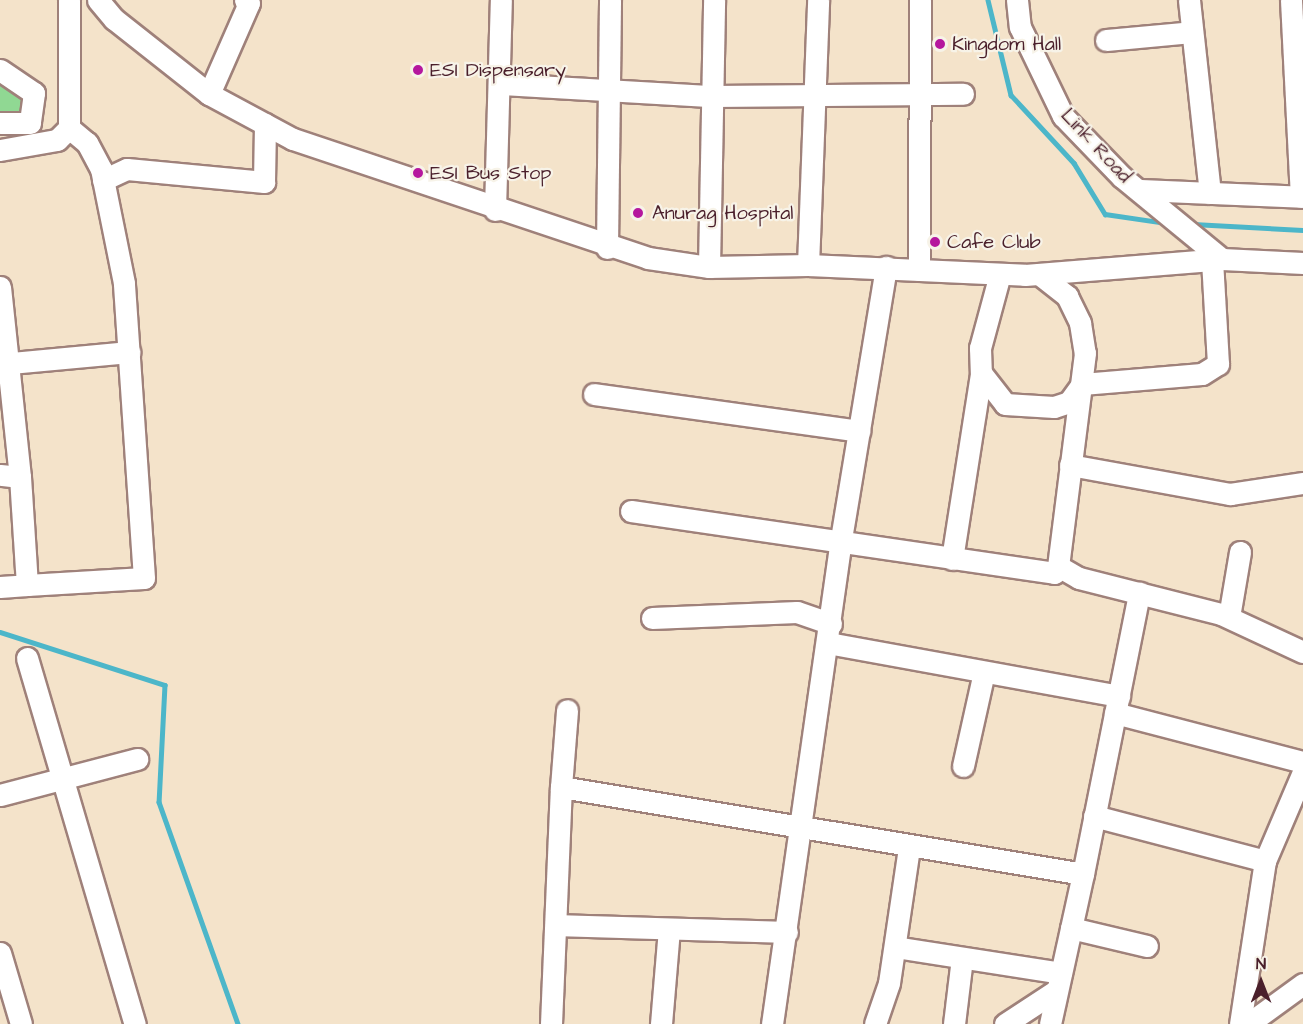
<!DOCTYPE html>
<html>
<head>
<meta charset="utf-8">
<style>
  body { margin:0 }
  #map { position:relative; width:1303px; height:1024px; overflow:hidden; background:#f4e3ca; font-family:"Architects Daughter",sans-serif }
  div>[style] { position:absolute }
  .green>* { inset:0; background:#90d893 }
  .stream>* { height:4.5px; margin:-2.25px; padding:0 2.25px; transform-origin:2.25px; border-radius:2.25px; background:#4cb6c9 }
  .roads { filter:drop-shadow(2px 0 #9f817a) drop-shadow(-2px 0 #9f817a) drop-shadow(0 2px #9f817a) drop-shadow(0 -2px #9f817a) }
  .minor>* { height:21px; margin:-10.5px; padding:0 10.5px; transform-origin:10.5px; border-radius:10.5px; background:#fff }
  .dots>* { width:16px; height:16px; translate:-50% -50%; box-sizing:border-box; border:3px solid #f7f3e8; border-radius:50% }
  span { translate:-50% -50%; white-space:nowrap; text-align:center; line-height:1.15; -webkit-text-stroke:4.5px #f7f3e8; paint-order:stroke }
  .poi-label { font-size:20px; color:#4a1f2b }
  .left { translate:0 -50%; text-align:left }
  .street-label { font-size:20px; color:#4a1f2b }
  .north { position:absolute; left:1231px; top:952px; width:60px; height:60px; -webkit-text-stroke:4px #f7f3e8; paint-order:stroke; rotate:0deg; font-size:16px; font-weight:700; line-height:24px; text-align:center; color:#4a1f2b }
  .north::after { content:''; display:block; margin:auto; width:21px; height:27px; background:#4a1f2b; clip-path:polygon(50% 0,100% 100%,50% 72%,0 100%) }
</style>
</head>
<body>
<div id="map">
  <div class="green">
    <i style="clip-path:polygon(0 64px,45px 93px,34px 132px,0 134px)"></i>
  </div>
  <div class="stream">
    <i style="left:988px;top:0;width:98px;rotate:76.4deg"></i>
    <i style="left:1011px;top:95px;width:93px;rotate:47.2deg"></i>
    <i style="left:1074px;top:163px;width:60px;rotate:58.7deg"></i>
    <i style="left:1105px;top:214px;width:62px;rotate:8.4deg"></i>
    <i style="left:1193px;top:224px;width:110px;rotate:3.1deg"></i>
    <i style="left:0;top:632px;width:173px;rotate:17.8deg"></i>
    <i style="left:165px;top:685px;width:117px;rotate:92.9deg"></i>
    <i style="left:159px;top:802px;width:236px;rotate:70.4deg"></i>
  </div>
  <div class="roads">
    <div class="minor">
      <i style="left:98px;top:0;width:25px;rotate:50deg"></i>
      <i style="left:114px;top:19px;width:121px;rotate:38.3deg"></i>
      <i style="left:209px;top:94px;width:95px;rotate:28.2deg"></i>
      <i style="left:293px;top:139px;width:374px;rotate:18.5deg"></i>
      <i style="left:648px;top:258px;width:62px;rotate:8.4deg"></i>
      <i style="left:709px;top:267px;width:99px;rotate:-1.2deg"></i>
      <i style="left:808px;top:265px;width:217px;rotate:2.6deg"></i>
      <i style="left:1025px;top:275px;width:198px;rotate:-4.6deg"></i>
      <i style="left:1222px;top:259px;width:81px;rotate:2.8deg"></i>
      <i style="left:1017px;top:0;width:27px;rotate:84deg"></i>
      <i style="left:1020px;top:27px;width:99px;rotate:64.2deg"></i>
      <i style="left:1063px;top:116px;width:85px;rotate:46deg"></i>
      <i style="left:1122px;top:177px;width:129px;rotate:39.4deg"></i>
      <i style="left:1189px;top:0;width:194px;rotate:83.8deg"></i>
      <i style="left:1291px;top:0;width:197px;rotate:87.1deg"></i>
      <i style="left:1106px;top:40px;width:86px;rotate:-5.3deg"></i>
      <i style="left:0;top:70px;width:41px;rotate:34.1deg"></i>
      <i style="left:34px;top:93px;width:30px;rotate:98deg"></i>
      <i style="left:30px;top:123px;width:30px;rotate:180deg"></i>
      <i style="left:502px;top:84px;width:211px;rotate:3.3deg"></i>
      <i style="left:713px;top:96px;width:250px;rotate:-0.5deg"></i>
      <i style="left:209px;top:94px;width:99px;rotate:-66.3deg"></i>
      <i style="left:249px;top:3px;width:5px;rotate:-143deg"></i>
      <i style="left:0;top:150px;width:58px;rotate:-10deg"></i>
      <i style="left:57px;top:140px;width:17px;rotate:-45deg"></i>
      <i style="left:69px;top:128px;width:128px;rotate:-90deg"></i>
      <i style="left:103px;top:180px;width:26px;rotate:-25deg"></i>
      <i style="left:127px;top:169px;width:138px;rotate:5.4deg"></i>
      <i style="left:264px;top:182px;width:58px;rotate:-89deg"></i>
      <i style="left:1139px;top:190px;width:164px;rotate:2.4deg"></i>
      <i style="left:495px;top:210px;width:210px;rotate:-88.4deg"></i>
      <i style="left:607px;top:248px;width:248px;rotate:-89.3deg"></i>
      <i style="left:808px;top:265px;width:265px;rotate:-87.8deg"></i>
      <i style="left:709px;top:267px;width:267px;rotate:-88.9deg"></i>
      <i style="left:919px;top:270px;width:270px;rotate:-89.8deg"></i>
      <i style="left:1000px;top:274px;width:77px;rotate:105.1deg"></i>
      <i style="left:980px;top:348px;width:25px;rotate:88deg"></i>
      <i style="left:981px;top:373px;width:39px;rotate:52deg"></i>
      <i style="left:1005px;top:404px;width:49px;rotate:3.5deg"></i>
      <i style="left:1054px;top:407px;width:16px;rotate:-18deg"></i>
      <i style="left:1069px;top:402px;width:22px;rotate:-54deg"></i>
      <i style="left:1082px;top:384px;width:120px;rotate:-4.8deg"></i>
      <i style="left:1202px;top:374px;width:19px;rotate:-32deg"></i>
      <i style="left:1218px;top:364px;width:104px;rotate:-93.3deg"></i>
      <i style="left:1039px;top:274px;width:36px;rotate:38deg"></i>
      <i style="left:1067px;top:296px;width:30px;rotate:64deg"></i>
      <i style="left:1080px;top:323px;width:30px;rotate:81deg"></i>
      <i style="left:1085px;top:353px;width:215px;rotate:97.2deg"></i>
      <i style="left:1058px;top:566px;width:24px;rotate:30deg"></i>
      <i style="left:1079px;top:578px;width:146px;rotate:14.2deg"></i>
      <i style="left:1221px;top:614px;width:90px;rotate:24.9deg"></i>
      <i style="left:0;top:287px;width:191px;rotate:84deg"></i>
      <i style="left:20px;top:477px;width:20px;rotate:-174deg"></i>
      <i style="left:0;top:364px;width:130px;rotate:-5.3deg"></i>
      <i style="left:594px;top:394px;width:268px;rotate:7.9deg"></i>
      <i style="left:1070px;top:465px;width:163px;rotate:10.3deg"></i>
      <i style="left:1230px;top:494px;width:74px;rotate:-8.6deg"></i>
      <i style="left:631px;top:511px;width:428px;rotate:8.3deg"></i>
      <i style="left:1054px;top:573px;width:8px;rotate:-60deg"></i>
      <i style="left:952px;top:559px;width:188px;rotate:-81.1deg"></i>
      <i style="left:27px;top:585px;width:117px;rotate:-3.4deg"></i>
      <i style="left:144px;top:578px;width:296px;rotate:-93.9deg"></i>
      <i style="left:124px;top:283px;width:116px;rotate:-101.4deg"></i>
      <i style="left:101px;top:169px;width:30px;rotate:-118deg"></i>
      <i style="left:87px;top:143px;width:23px;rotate:-140deg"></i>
      <i style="left:0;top:587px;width:27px;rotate:-4deg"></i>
      <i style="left:27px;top:585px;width:108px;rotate:-93.7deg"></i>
      <i style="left:1229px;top:617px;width:66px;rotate:-80.4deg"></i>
      <i style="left:652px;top:618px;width:145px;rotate:-2.4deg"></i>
      <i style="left:797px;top:612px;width:36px;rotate:19deg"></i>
      <i style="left:828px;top:643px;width:296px;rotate:10.3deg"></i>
      <i style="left:27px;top:658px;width:382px;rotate:73.6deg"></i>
      <i style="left:1115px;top:713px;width:194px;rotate:14.6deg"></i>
      <i style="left:963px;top:766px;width:96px;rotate:-77.4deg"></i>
      <i style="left:561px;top:787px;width:77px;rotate:-85.5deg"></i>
      <i style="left:0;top:795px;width:142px;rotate:-14.7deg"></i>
      <i style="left:1094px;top:816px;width:177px;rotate:14.7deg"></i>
      <i style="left:1265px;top:861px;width:97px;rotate:-66.9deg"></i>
      <i style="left:556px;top:925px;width:231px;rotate:1.7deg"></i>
      <i style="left:1071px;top:928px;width:78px;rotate:13.3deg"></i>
      <i style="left:895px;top:947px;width:168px;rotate:8.9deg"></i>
      <i style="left:0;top:953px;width:74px;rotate:73.5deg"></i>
      <i style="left:551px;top:1024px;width:237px;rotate:-87.6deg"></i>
      <i style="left:561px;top:787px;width:529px;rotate:9.46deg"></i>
      <i style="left:1083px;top:874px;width:287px;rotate:-78.7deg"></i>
      <i style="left:661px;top:1024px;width:95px;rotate:-85.2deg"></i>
      <i style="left:772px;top:1024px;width:490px;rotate:-81.9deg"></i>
      <i style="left:841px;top:539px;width:276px;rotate:-80.6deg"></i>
      <i style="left:875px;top:1024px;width:43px;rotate:-71.1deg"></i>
      <i style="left:889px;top:983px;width:136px;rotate:-81.6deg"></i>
      <i style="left:954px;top:1024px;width:66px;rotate:-83.1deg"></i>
      <i style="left:1005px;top:1024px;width:62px;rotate:-33.2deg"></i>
      <i style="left:1050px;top:1024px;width:154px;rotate:-77.6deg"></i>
      <i style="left:1240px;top:1024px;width:165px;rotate:-81.3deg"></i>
      <i style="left:1248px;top:1024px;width:68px;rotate:-36deg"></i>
    </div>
  </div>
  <div class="dots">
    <i style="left:940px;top:44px;background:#b5179e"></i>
    <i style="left:418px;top:70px;background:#b5179e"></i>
    <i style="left:418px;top:173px;background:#b5179e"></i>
    <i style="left:638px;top:213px;background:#b5179e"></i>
    <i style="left:935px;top:242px;background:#b5179e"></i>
  </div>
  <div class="poi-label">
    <span class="left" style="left:952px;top:44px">Kingdom Hall</span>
    <span class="left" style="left:430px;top:70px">ESI Dispensary</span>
    <span class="left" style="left:430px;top:173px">ESI Bus Stop</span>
    <span class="left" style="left:652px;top:213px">Anurag Hospital</span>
    <span class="left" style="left:947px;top:242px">Cafe Club</span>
  </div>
  <div class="street-label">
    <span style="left:1096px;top:146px;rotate:47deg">Link Road</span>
  </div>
  <div class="north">N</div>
</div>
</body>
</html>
